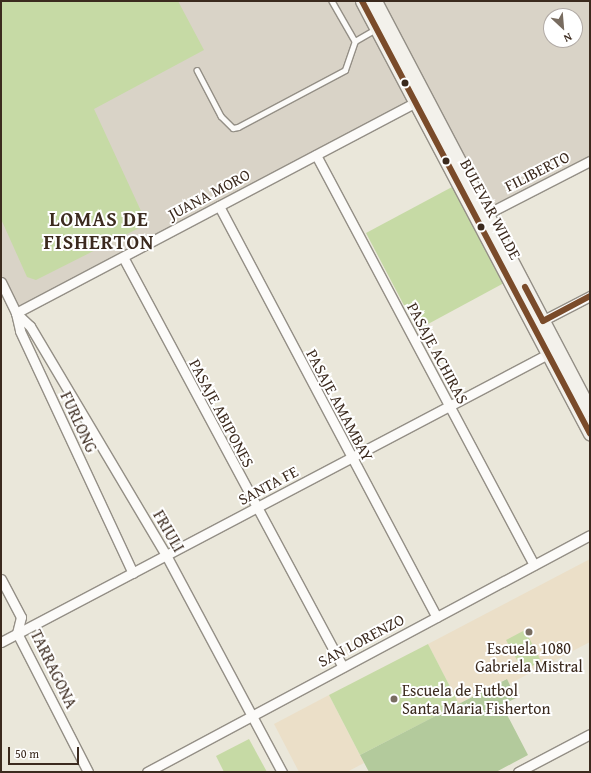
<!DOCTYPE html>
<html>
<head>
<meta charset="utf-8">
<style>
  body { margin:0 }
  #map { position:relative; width:591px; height:773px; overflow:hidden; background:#eae7da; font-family:"Gentium Book Plus",serif }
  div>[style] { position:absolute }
  .built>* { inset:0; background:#ebdfc8 }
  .industrial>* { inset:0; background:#d9d3c7 }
  .green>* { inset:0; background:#c6daa5 }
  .forest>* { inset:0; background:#b3ca9c }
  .roads { filter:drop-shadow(1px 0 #948f86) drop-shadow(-1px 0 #948f86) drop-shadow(0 1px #948f86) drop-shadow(0 -1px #948f86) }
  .service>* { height:4.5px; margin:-2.25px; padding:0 2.25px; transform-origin:2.25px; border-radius:2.25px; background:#fcfbf9 }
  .minor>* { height:9px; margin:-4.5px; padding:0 4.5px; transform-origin:4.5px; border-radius:4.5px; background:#fcfbf9 }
  .secondary>* { height:13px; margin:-6.5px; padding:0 6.5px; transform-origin:6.5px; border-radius:6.5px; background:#f3f1eb }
  .bus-1>* { height:6px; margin:-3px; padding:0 3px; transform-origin:3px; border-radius:3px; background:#7a4b2a }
  .dots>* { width:11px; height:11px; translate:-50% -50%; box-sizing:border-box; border:2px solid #fff; border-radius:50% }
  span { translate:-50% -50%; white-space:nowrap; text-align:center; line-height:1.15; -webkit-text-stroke:4px #fff; paint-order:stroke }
  .street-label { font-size:16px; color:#3b2a1e }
  .poi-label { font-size:16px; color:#3b2a1e }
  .left { translate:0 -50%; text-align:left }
  .district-label { font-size:20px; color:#3b2a1e; font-weight:700; letter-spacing:1px }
  .frame { position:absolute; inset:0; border:2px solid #3b2a1e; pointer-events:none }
  .north { position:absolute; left:543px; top:8px; width:40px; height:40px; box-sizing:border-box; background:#fff; border:1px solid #b1aaa5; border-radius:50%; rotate:154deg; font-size:11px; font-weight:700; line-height:16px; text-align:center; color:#3b2a1e }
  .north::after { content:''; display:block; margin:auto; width:14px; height:18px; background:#786c60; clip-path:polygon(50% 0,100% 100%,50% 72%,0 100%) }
  .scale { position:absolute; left:8px; top:747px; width:71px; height:18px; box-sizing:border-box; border:2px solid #3b2a1e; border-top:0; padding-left:5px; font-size:12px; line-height:14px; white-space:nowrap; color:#3b2a1e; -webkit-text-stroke:3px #fff; paint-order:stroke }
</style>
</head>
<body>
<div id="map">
  <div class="built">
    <i style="clip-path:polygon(590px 559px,590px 642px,509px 684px,506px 679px,459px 704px,428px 644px)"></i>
    <i style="clip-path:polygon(329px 695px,364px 763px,347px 772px,299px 772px,274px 724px)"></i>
  </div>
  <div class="industrial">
    <i style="clip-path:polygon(evenodd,1px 1px,590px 1px,590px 161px,487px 214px,426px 98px,16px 313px,1px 282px,1px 1px,551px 16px,575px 16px,575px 40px,551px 40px,551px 16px)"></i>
  </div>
  <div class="green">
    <i style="clip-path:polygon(1px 1px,178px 1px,204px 50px,94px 109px,147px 224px,36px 280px,27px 277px,1px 219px)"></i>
    <i style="clip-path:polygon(452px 187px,504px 283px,417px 330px,366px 233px)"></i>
    <i style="clip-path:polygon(525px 630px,541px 661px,523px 671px,506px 640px)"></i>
    <i style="clip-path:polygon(428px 644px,459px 704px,360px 755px,329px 695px)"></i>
    <i style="clip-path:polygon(249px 739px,267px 772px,224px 772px,216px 756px)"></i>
  </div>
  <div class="forest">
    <i style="clip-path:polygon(507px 679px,516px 698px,502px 705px,528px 755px,496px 772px,369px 772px,360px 755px)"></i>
  </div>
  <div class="roads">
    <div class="service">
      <i style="left:332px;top:1px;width:46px;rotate:60.1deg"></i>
      <i style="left:197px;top:70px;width:52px;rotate:62.4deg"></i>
      <i style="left:221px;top:116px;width:17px;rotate:45deg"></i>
      <i style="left:233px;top:128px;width:5px;rotate:-11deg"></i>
      <i style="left:238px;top:127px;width:121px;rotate:-28deg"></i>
      <i style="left:345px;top:70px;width:31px;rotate:-71deg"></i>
      <i style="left:355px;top:41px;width:24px;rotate:-30deg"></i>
    </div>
    <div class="minor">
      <i style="left:316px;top:155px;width:464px;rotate:62deg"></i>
      <i style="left:219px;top:206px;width:465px;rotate:62.1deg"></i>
      <i style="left:483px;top:216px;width:120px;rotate:-27.2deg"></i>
      <i style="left:123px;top:257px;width:465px;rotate:61.8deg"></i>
      <i style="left:1px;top:282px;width:34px;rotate:64deg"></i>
      <i style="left:16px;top:313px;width:18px;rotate:77deg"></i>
      <i style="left:20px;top:331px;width:267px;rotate:65deg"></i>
      <i style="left:16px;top:313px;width:19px;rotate:43deg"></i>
      <i style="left:30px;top:326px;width:266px;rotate:59.3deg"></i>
      <i style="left:166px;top:555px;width:246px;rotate:61.9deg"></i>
      <i style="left:16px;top:313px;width:452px;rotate:-27.8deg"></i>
      <i style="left:538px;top:323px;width:59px;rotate:-27.4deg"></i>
      <i style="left:1px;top:579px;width:43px;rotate:62.2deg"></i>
      <i style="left:21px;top:617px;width:16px;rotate:104deg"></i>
      <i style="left:17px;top:633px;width:156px;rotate:62.9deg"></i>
      <i style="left:1px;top:642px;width:618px;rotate:-27.77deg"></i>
      <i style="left:147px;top:772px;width:502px;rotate:-28.15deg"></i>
      <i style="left:518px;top:772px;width:81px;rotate:-27.8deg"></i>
    </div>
    <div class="secondary">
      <i style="left:362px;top:1px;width:489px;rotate:62.2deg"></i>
      <i style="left:375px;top:1px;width:462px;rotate:62.3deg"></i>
    </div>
  </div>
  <div class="bus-1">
    <i style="left:362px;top:1px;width:489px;rotate:62.2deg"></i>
    <i style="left:525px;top:287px;width:38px;rotate:62deg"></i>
    <i style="left:543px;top:321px;width:53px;rotate:-28deg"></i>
  </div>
  <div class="dots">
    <i style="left:405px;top:83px;background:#3b2a1e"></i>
    <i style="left:446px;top:161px;background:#3b2a1e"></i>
    <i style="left:481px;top:227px;background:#3b2a1e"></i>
    <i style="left:529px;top:632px;background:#786c60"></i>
    <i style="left:394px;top:699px;background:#786c60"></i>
  </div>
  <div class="street-label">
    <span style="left:537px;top:171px;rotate:-27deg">FILIBERTO</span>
    <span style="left:209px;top:194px;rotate:-28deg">JUANA MORO</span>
    <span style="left:491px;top:209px;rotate:62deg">BULEVAR WILDE</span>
    <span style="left:438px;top:353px;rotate:62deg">PASAJE ACHIRAS</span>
    <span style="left:340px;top:405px;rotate:62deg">PASAJE AMAMBAY</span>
    <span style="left:222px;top:413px;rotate:62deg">PASAJE ABIPONES</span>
    <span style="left:79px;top:422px;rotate:65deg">FURLONG</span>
    <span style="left:268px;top:485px;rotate:-28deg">SANTA FE</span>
    <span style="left:169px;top:531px;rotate:60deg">FRIULI</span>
    <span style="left:361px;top:640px;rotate:-28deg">SAN LORENZO</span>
    <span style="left:54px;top:669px;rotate:64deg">TARRAGONA</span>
  </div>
  <div class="poi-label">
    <span style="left:529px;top:657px">Escuela 1080<br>Gabriela Mistral</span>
    <span class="left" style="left:402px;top:699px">Escuela de Futbol<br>Santa Maria Fisherton</span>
  </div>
  <div class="district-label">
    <span style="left:99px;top:230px">LOMAS DE<br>FISHERTON</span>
  </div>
  <div class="frame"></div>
  <div class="north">N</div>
  <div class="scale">50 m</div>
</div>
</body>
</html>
